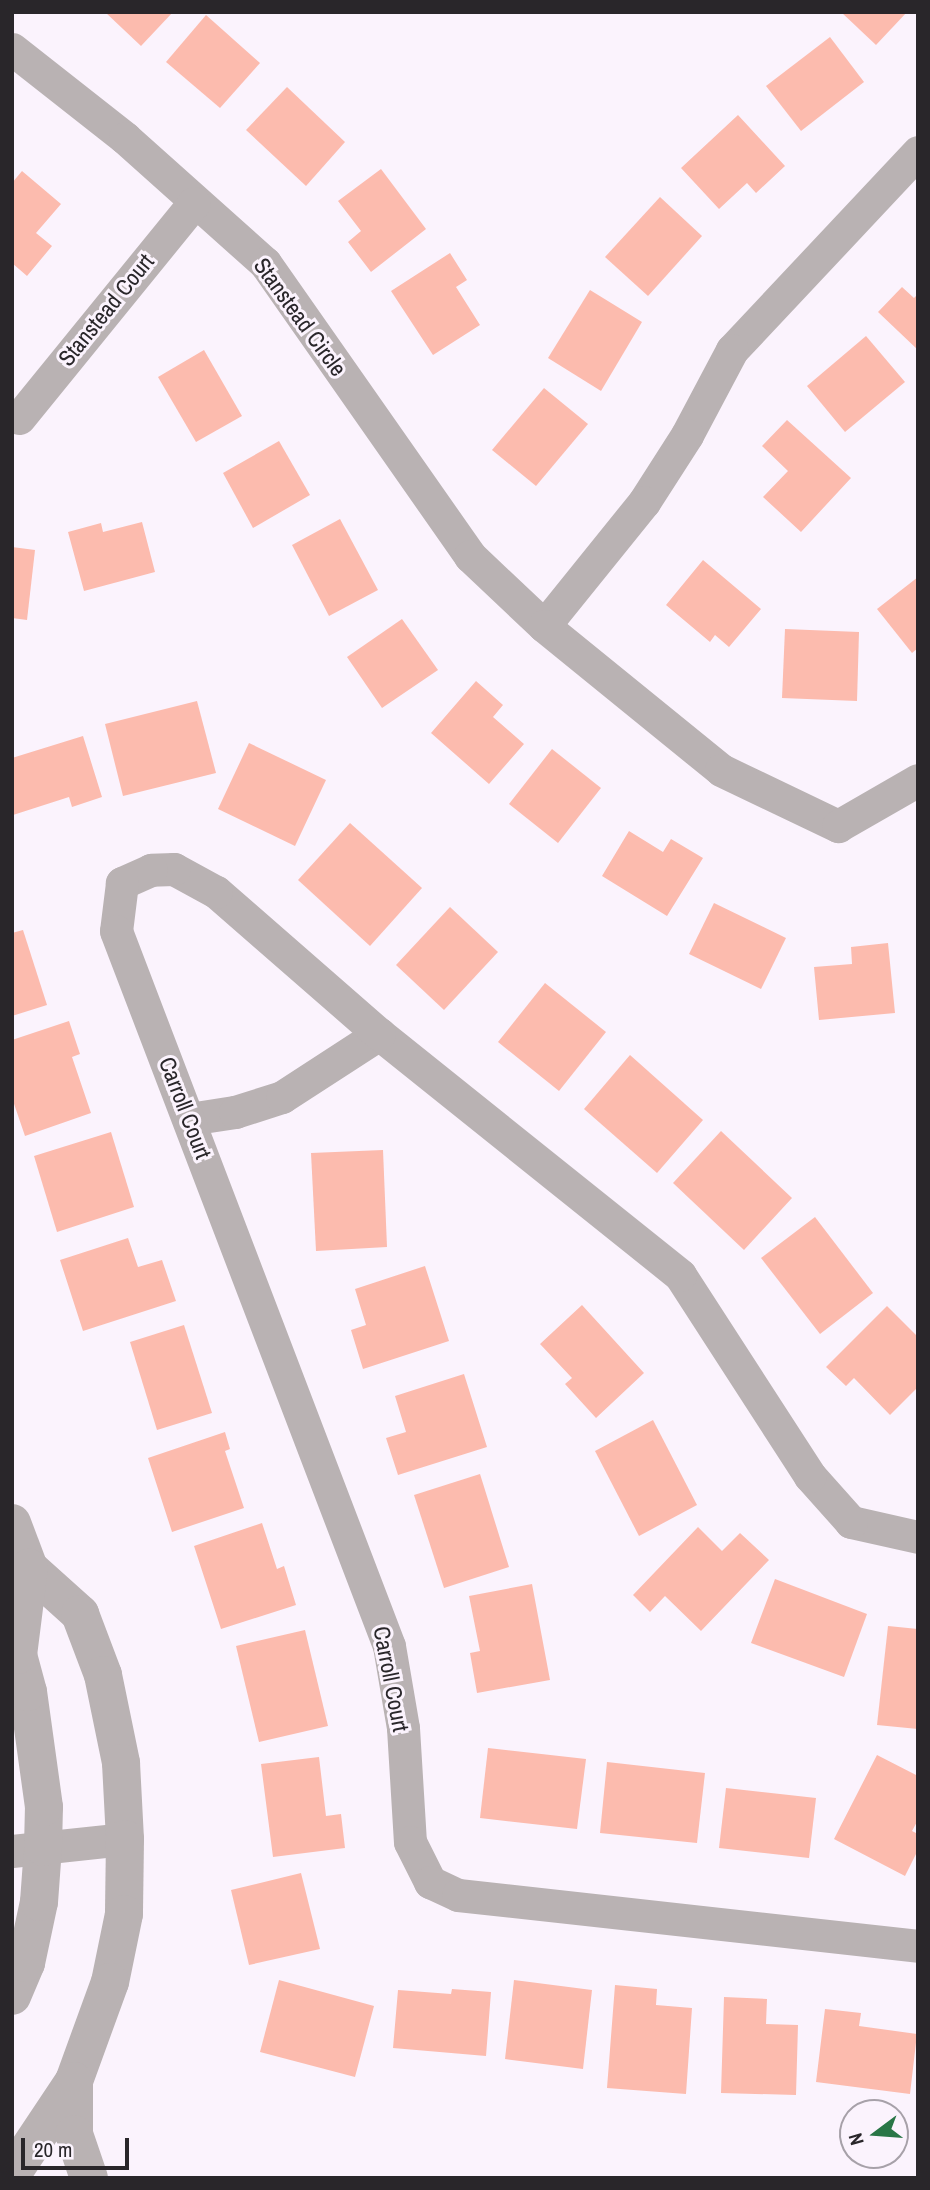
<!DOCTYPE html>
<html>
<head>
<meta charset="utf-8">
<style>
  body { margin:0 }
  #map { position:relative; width:930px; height:2190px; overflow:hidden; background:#fbf3fd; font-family:"Archivo Narrow",sans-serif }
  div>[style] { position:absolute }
  .building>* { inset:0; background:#fcbbae }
  .minor>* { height:33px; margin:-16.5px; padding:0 16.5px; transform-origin:16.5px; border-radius:16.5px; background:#b9b2b3 }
  .tertiary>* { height:38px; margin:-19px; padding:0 19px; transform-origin:19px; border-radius:19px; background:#b9b2b3 }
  span { translate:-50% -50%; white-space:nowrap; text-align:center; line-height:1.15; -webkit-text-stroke:6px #fbf3fd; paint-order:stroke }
  .street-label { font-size:23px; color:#29262a }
  .frame { position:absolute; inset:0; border:14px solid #29262a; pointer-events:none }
  .north { position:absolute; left:839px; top:2099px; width:70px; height:70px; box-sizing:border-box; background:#fbf3fd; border:2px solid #a7a1a9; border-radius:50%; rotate:254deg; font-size:19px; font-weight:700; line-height:28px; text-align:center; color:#29262a }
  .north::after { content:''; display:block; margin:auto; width:24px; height:32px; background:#297646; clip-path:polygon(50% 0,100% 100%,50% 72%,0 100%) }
  .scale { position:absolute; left:21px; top:2138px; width:108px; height:32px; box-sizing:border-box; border:4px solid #29262a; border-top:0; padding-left:9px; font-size:21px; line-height:24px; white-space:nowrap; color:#29262a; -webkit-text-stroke:5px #fbf3fd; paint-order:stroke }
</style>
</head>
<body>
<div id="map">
  <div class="building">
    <i style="clip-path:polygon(105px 12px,173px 12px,141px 46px)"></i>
    <i style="clip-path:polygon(841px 12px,907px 12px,876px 45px)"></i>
    <i style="clip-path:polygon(206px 15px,260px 63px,220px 108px,166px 62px)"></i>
    <i style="clip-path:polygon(830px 37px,864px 82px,801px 131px,766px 86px)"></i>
    <i style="clip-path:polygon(287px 87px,345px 142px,306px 186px,246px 130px)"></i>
    <i style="clip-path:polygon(738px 115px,785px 166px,756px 193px,747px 183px,719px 209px,681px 168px)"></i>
    <i style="clip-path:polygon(381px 169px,426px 229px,371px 272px,348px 242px,361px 231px,338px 201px)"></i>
    <i style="clip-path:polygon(22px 171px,61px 204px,36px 233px,52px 246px,27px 276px,12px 263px,12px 183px)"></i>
    <i style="clip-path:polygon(660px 197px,702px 236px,648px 296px,605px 257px)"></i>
    <i style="clip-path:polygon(450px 253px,467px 280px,456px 287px,480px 325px,433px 355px,391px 291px)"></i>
    <i style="clip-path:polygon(902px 287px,914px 298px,918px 294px,918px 350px,878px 312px)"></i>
    <i style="clip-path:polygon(590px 290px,642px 322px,601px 391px,548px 358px)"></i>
    <i style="clip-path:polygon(866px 336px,905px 382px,845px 432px,807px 386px)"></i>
    <i style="clip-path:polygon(204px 350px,242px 416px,196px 442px,158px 377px)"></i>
    <i style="clip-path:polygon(544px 388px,588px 424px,536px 486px,492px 450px)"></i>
    <i style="clip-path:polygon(787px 420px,851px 478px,801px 532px,763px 497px,788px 471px,762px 446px)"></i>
    <i style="clip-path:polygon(279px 441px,310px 495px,253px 528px,223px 473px)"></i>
    <i style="clip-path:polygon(340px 519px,378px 590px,329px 616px,292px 545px)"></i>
    <i style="clip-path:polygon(142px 522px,155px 572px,84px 591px,68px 532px,101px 523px,103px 532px)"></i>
    <i style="clip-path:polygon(12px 547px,35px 550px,27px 620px,12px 618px)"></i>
    <i style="clip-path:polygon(703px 560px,761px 609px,729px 647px,715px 635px,710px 642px,666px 605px)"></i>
    <i style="clip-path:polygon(918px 577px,918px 648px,912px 653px,877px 609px)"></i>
    <i style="clip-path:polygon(402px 619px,438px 670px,382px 708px,347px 657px)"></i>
    <i style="clip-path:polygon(785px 629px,859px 632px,857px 701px,782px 698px)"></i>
    <i style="clip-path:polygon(476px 681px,503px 705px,493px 717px,524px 744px,489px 784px,431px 733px)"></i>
    <i style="clip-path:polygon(197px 701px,216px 773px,123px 796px,105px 724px)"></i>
    <i style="clip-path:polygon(83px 736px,102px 797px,72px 807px,69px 797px,13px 815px,12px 758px)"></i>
    <i style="clip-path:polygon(249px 743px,326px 780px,295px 846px,218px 809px)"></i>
    <i style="clip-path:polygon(552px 749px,601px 788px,558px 843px,509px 804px)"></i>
    <i style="clip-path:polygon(350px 823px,422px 888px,370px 946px,298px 880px)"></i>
    <i style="clip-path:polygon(629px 831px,663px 852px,671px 839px,703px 858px,667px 916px,602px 876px)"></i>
    <i style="clip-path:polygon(714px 903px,786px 938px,761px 989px,689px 954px)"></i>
    <i style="clip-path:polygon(450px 907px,498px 952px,444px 1010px,396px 965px)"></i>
    <i style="clip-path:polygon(23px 930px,47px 1005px,12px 1016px,12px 933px)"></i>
    <i style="clip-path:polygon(888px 943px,895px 1013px,819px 1020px,814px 967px,852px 964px,851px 947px)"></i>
    <i style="clip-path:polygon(545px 983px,606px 1032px,559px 1091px,498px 1042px)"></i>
    <i style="clip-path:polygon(69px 1021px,80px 1054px,72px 1057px,91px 1113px,25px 1136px,12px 1098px,12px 1040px)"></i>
    <i style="clip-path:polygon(630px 1055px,703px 1120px,657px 1173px,584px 1109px)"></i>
    <i style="clip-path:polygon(721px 1131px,792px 1198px,744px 1250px,673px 1183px)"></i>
    <i style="clip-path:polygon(111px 1132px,134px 1207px,57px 1232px,34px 1156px)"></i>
    <i style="clip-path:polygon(383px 1150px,387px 1247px,316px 1251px,311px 1153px)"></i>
    <i style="clip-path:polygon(815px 1217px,873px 1293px,820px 1334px,761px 1258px)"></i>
    <i style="clip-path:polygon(128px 1238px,138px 1267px,162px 1260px,176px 1301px,83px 1331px,60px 1260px)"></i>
    <i style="clip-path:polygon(425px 1266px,449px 1341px,363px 1369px,351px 1330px,366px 1325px,355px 1289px)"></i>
    <i style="clip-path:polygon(582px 1305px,644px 1373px,596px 1418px,565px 1384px,572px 1378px,540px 1344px)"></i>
    <i style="clip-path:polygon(887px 1306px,918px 1337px,918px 1387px,890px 1415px,854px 1378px,846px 1386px,826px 1367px)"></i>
    <i style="clip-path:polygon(184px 1325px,212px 1413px,157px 1430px,130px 1342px)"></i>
    <i style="clip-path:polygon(464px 1374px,487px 1447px,398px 1475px,386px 1438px,406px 1432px,395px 1396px)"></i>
    <i style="clip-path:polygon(653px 1420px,697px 1505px,639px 1536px,595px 1451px)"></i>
    <i style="clip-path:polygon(225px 1432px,230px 1449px,225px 1451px,244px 1508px,172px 1532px,148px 1458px)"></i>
    <i style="clip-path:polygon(480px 1474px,509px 1567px,444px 1588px,414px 1495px)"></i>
    <i style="clip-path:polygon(262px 1523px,277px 1569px,284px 1566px,296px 1605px,221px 1629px,194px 1546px)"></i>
    <i style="clip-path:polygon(698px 1527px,722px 1551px,740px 1533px,769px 1560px,701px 1631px,665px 1596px,650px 1612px,633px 1595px)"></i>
    <i style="clip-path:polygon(775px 1579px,867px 1614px,844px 1677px,751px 1643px)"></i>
    <i style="clip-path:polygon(532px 1584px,550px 1680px,477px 1693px,470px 1653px,480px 1651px,469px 1596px)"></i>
    <i style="clip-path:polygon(888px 1626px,918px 1629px,918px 1729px,877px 1725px)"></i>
    <i style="clip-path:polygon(305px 1630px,328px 1726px,259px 1742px,236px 1646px)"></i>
    <i style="clip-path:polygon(488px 1748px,586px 1759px,577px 1829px,480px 1818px)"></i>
    <i style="clip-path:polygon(877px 1755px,918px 1776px,918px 1820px,912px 1831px,918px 1834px,918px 1850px,905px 1876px,834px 1839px)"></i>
    <i style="clip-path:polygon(319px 1757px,326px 1816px,341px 1814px,345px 1848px,273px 1857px,261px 1764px)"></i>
    <i style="clip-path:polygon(607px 1762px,705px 1773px,697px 1843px,600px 1833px)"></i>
    <i style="clip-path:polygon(726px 1788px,816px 1798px,809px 1858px,719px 1848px)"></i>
    <i style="clip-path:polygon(301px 1873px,320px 1949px,249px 1965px,231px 1890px)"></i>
    <i style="clip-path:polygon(279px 1980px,374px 2006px,355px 2077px,260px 2052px)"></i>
    <i style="clip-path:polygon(514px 1980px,592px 1990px,583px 2069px,505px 2059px)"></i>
    <i style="clip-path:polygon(615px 1985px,657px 1989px,656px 2005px,692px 2008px,686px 2094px,607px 2088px)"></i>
    <i style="clip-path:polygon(452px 1989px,491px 1992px,486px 2056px,393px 2048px,398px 1990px,451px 1994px)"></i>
    <i style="clip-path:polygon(724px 1997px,767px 1999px,766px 2024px,798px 2025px,796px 2095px,721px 2093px)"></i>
    <i style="clip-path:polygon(825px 2009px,861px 2013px,859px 2026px,917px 2034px,910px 2094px,816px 2082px)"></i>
  </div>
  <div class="minor">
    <i style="left:12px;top:49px;width:144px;rotate:38.2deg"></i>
    <i style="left:125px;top:138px;width:188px;rotate:41.8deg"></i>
    <i style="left:265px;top:263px;width:358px;rotate:55deg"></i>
    <i style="left:470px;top:556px;width:102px;rotate:43.4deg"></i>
    <i style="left:918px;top:152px;width:272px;rotate:133.2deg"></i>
    <i style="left:732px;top:350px;width:96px;rotate:117.9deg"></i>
    <i style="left:687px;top:435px;width:80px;rotate:122.7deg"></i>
    <i style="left:644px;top:502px;width:159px;rotate:128.9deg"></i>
    <i style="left:544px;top:626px;width:228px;rotate:39.1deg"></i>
    <i style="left:721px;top:770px;width:130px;rotate:25.6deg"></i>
    <i style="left:838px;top:826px;width:92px;rotate:-29.9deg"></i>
    <i style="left:19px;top:418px;width:277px;rotate:-50.9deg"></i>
    <i style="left:189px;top:1119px;width:47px;rotate:-8.7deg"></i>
    <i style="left:235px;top:1112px;width:49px;rotate:-17.7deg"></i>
    <i style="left:282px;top:1097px;width:116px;rotate:-33deg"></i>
    <i style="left:918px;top:1537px;width:69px;rotate:-167.4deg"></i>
    <i style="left:851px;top:1522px;width:62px;rotate:-131.7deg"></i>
    <i style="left:810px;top:1476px;width:239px;rotate:-122.9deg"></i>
    <i style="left:680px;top:1275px;width:386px;rotate:-141.3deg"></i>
    <i style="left:379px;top:1034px;width:216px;rotate:-138.9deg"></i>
    <i style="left:216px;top:892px;width:48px;rotate:-151.3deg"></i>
    <i style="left:174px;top:869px;width:23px;rotate:178deg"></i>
    <i style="left:151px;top:870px;width:32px;rotate:156deg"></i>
    <i style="left:122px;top:883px;width:48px;rotate:97.1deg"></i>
    <i style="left:116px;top:931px;width:765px;rotate:69.1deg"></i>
    <i style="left:389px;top:1646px;width:83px;rotate:80.3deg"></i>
    <i style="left:403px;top:1728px;width:114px;rotate:86.5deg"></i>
    <i style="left:410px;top:1842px;width:45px;rotate:63.4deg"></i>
    <i style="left:430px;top:1882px;width:31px;rotate:25deg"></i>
    <i style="left:458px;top:1895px;width:463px;rotate:6.3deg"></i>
    <i style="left:12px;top:1851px;width:114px;rotate:-6.1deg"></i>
  </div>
  <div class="tertiary">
    <i style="left:12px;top:1523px;width:48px;rotate:69.3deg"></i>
    <i style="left:29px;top:1568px;width:69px;rotate:42deg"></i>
    <i style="left:80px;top:1614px;width:65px;rotate:69.3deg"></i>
    <i style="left:103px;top:1675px;width:90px;rotate:78.4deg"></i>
    <i style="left:121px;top:1763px;width:76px;rotate:87deg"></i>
    <i style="left:125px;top:1839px;width:75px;rotate:90.8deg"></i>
    <i style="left:124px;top:1914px;width:69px;rotate:101.6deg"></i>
    <i style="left:110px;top:1982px;width:105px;rotate:110deg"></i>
    <i style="left:74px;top:2081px;width:112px;rotate:123.7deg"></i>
    <i style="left:12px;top:1996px;width:36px;rotate:-67deg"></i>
    <i style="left:26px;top:1963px;width:62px;rotate:-78deg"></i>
    <i style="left:39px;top:1902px;width:55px;rotate:-85.8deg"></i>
    <i style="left:43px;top:1847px;width:40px;rotate:-88.6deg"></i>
    <i style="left:44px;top:1807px;width:116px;rotate:-97.9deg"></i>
    <i style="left:28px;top:1692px;width:38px;rotate:-105deg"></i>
    <i style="left:18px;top:1655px;width:88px;rotate:-82.8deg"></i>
    <i style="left:74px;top:2081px;width:53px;rotate:90deg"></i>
    <i style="left:74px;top:2134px;width:46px;rotate:71.2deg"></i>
  </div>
  <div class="street-label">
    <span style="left:106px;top:310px;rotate:-51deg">Stanstead Court</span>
    <span style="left:300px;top:317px;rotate:54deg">Stanstead Circle</span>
    <span style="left:185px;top:1108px;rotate:69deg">Carroll Court</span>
    <span style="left:391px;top:1679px;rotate:79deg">Carroll Court</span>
  </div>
  <div class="frame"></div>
  <div class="north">N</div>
  <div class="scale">20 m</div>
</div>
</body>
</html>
